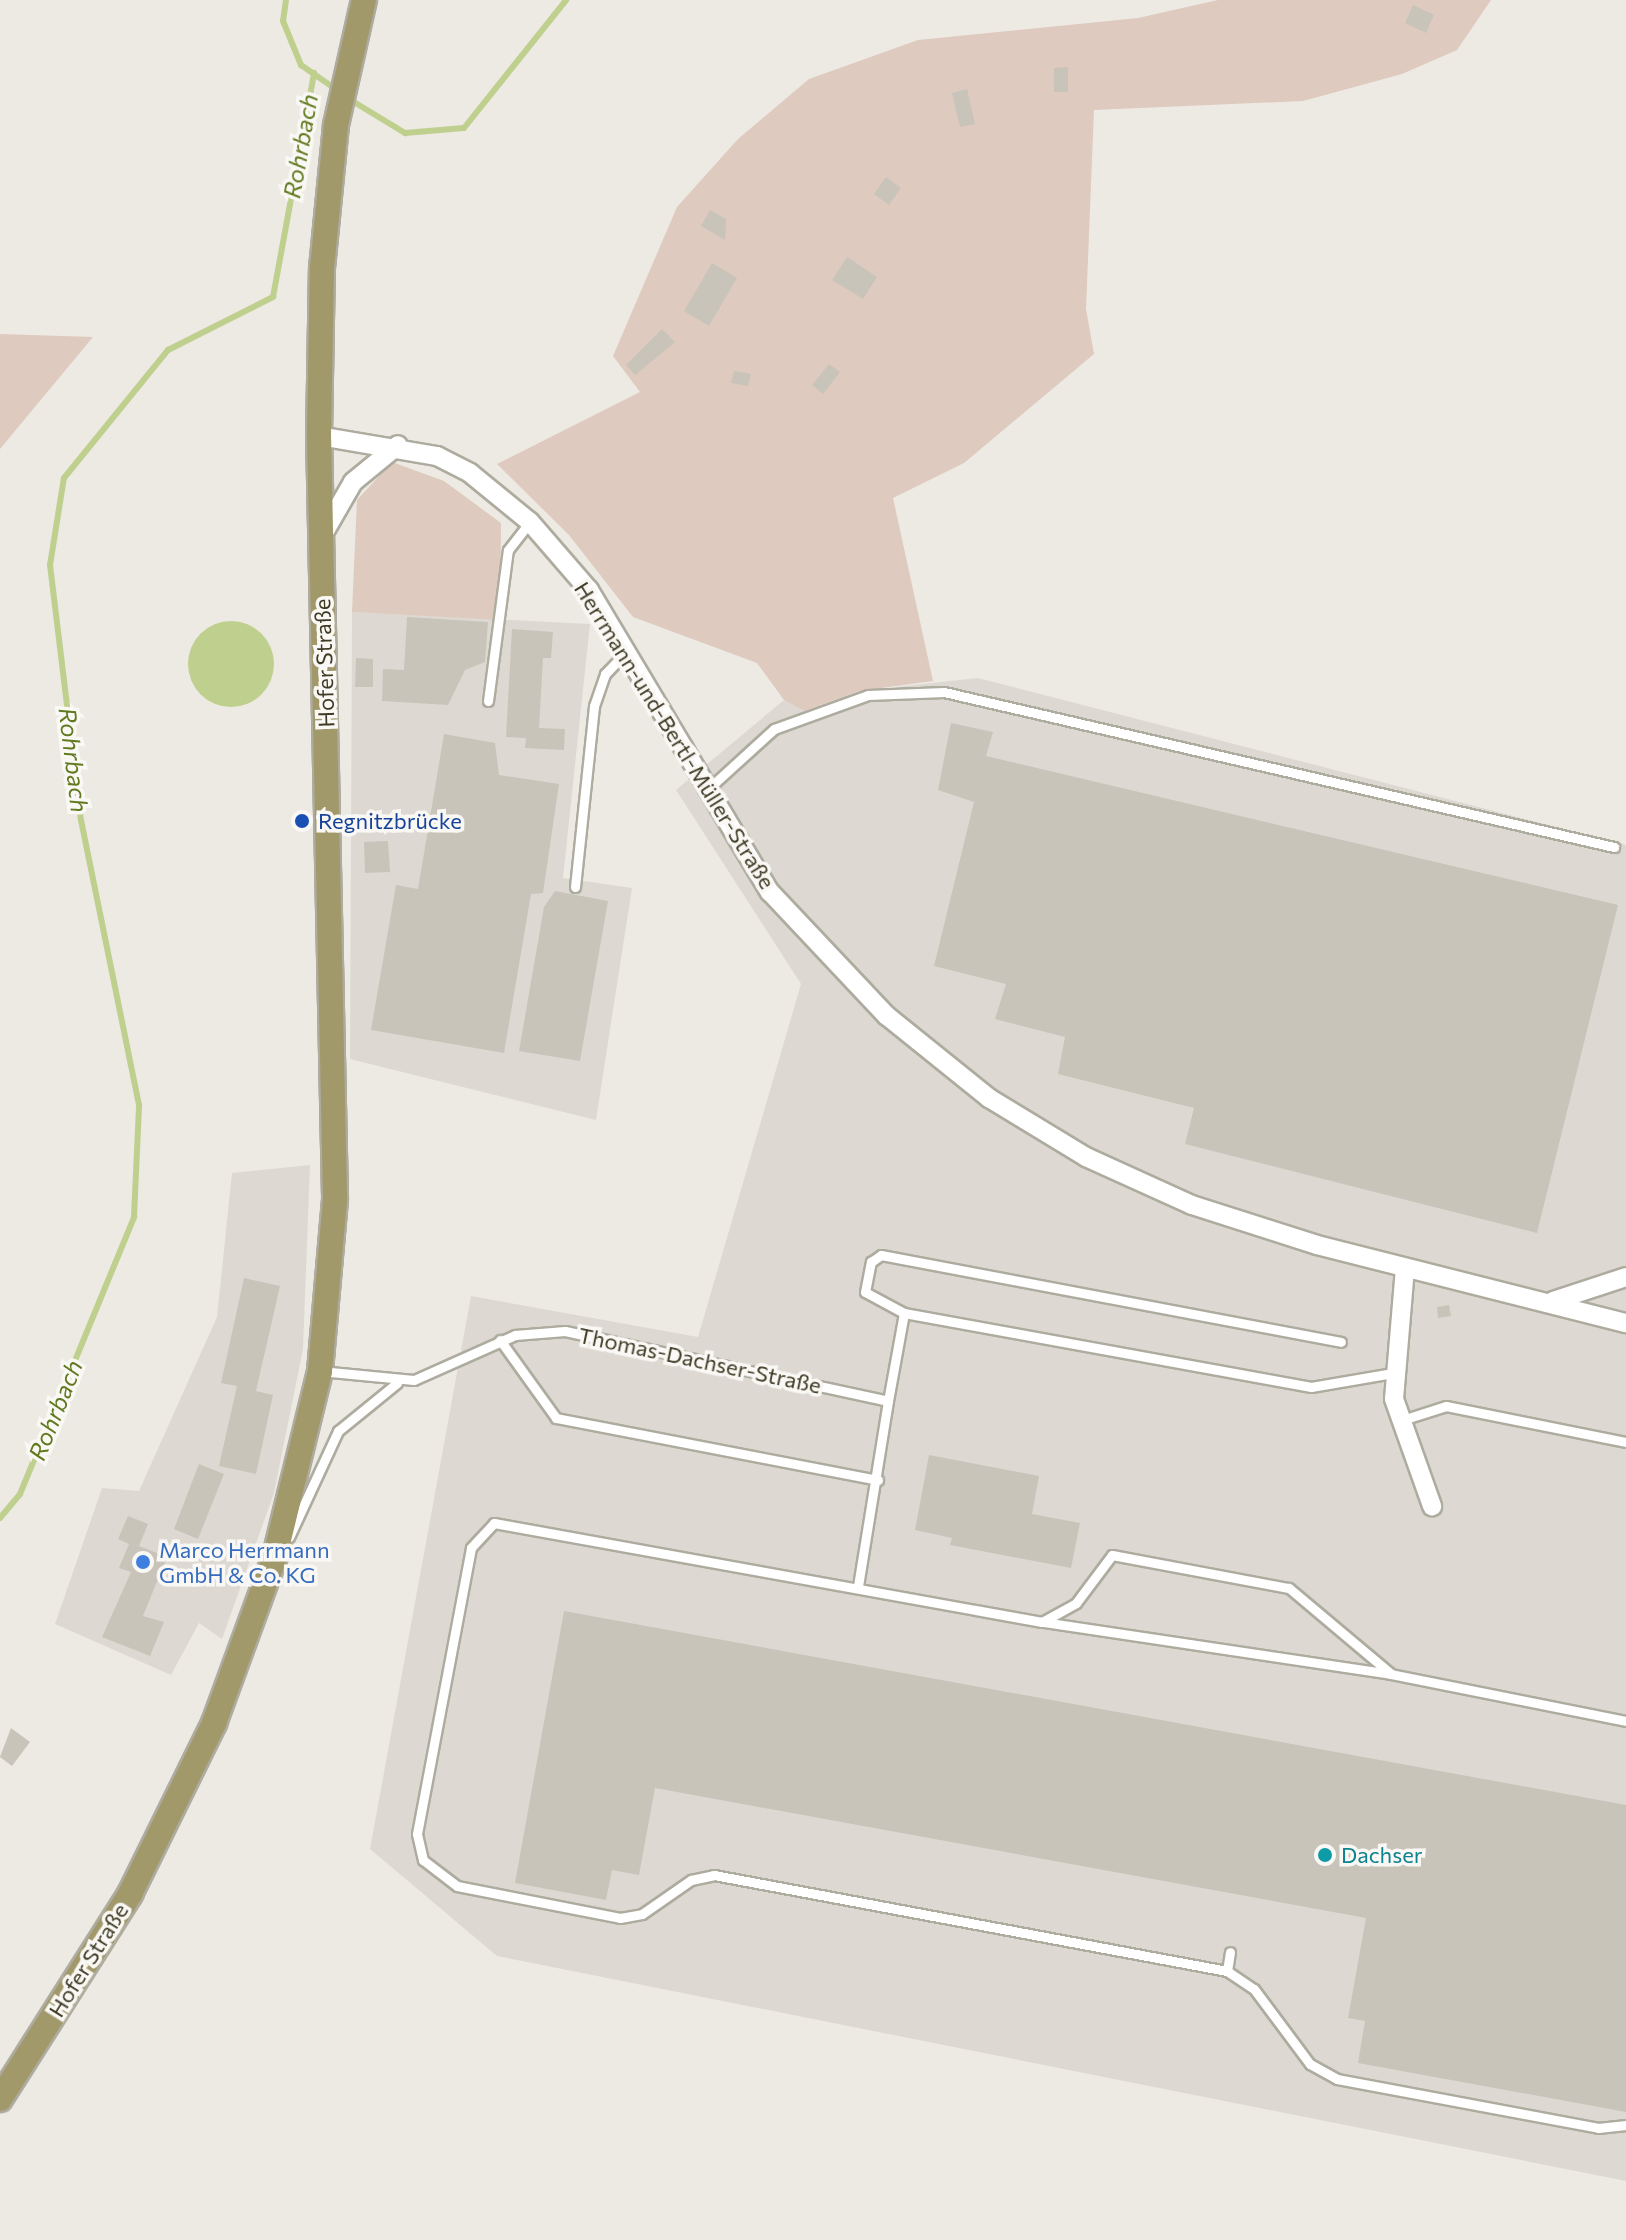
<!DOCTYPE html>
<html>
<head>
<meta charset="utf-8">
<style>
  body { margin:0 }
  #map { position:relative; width:1626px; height:2240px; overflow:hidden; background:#edeae4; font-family:Commissioner,sans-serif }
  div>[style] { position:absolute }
  .built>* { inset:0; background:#ddd9d2 }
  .green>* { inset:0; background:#decabe }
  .water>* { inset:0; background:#bfd08e }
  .round { border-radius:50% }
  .stream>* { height:6px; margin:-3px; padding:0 3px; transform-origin:3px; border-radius:3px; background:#bfd08e }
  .building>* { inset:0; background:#c8c4ba }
  .roads { filter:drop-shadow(2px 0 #aeab9f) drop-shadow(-2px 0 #aeab9f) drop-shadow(0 2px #aeab9f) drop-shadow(0 -2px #aeab9f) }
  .lane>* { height:9px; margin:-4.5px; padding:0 4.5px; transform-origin:4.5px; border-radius:4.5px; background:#fff }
  .street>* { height:18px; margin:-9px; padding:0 9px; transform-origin:9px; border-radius:9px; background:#fff }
  .primary>* { height:24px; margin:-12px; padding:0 12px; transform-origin:12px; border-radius:12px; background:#a1996a }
  .dots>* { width:22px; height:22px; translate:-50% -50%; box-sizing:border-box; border:4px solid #faf8f5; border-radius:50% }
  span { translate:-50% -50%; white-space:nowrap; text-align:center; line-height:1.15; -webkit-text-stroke:7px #faf8f5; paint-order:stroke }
  .street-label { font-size:22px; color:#3f3a24 }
  .transit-label { font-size:22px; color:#164399 }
  .left { translate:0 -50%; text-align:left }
  .shop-label { font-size:22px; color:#366cbe }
  .culture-label { font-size:22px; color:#0d838f }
  .water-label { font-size:24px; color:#617a1f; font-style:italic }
</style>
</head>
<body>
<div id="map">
  <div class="built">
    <i style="clip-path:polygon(352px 612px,590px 624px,563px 878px,632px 888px,596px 1120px,350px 1059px)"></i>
    <i style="clip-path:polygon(978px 678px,1626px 845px,1626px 2181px,497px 1956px,370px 1849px,471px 1296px,698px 1337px,801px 984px,676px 790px,784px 700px,804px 711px,859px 691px)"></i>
    <i style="clip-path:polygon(310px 1165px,303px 1349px,274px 1493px,222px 1639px,199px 1623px,171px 1675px,55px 1624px,102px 1488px,139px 1491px,217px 1317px,232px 1173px)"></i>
  </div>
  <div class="green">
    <i style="clip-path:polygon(1218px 0,1491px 0,1457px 50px,1402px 74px,1303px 101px,1094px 110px,1086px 309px,1094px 354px,964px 463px,893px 498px,933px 681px,859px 691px,804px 711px,784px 700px,757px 663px,633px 617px,569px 535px,497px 464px,640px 392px,613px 356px,677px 207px,738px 139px,809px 79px,918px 40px,1138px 18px)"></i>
    <i style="clip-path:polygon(0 334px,93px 337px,0 449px)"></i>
    <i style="clip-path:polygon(392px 462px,444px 481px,501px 523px,500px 620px,352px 612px,357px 500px)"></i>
  </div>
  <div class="water">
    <i class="round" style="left:188px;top:621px;width:86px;height:86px"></i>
  </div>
  <div class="stream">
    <i style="left:286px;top:0;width:21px;rotate:98deg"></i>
    <i style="left:283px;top:21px;width:48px;rotate:67.8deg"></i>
    <i style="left:301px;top:65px;width:44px;rotate:34.8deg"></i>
    <i style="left:349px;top:99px;width:66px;rotate:31.3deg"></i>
    <i style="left:405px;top:133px;width:59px;rotate:-4.8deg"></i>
    <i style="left:464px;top:128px;width:164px;rotate:-51.4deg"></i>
    <i style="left:0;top:1518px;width:31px;rotate:-50deg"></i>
    <i style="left:20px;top:1494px;width:300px;rotate:-67.6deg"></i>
    <i style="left:134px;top:1217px;width:112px;rotate:-87.4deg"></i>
    <i style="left:139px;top:1105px;width:290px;rotate:-101.5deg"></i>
    <i style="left:81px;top:821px;width:258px;rotate:-96.9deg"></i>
    <i style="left:50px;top:565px;width:88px;rotate:-80.9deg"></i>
    <i style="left:64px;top:478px;width:165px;rotate:-50.9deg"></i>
    <i style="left:168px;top:350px;width:118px;rotate:-26.8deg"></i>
    <i style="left:273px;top:297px;width:228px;rotate:-79.6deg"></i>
  </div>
  <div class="building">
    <i style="clip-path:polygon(1413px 5px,1434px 15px,1426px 33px,1405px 23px)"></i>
    <i style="clip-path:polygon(1068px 67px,1068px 92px,1054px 92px,1054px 68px)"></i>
    <i style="clip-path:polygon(967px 89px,975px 124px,960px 127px,952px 93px)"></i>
    <i style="clip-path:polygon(886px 177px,901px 188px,889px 205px,874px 194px)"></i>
    <i style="clip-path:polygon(710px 210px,726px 219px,725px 240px,701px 226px)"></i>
    <i style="clip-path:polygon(847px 257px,877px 277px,863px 299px,832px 280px)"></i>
    <i style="clip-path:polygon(712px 263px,737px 278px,709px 326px,684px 311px)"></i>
    <i style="clip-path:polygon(662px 329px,675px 342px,635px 375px,626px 365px)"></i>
    <i style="clip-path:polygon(829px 364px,840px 372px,823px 394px,812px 385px)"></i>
    <i style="clip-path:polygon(734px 371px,751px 374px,748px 386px,731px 383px)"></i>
    <i style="clip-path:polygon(407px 617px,488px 622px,485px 662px,465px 670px,448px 705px,382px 701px,383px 669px,404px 670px)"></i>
    <i style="clip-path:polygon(512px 629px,553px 632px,551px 658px,543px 658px,539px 728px,565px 729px,564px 750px,525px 748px,526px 738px,506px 737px)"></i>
    <i style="clip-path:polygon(356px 658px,373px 659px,373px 687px,355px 687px)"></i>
    <i style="clip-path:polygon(951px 723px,993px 732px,986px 756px,1618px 905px,1537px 1233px,1185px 1144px,1194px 1108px,1058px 1074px,1065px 1037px,995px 1019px,1006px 984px,934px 966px,974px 802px,938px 790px)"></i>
    <i style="clip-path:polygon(444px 734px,495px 743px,499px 775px,559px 784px,543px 893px,531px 894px,504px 1053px,371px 1030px,396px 885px,418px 889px)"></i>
    <i style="clip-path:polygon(388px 841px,390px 872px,365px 873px,364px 842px)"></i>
    <i style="clip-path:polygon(555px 891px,608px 901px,580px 1061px,519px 1051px,544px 907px)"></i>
    <i style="clip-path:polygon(244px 1278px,280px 1286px,256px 1391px,273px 1395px,256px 1474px,219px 1466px,237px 1386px,221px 1383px)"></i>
    <i style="clip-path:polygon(1449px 1305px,1451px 1316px,1438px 1318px,1437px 1307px)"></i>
    <i style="clip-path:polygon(929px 1455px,1039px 1476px,1032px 1514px,1080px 1523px,1071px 1568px,950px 1545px,952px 1538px,915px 1530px)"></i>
    <i style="clip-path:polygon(199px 1464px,224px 1474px,198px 1539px,174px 1529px)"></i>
    <i style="clip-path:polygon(128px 1516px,148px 1524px,139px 1546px,167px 1557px,143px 1616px,164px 1622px,150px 1656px,102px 1637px,131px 1572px,119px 1568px,129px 1544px,118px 1539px)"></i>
    <i style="clip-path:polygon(564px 1611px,1626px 1805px,1626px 2112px,1358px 2063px,1365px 2021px,1348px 2018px,1366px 1918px,655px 1788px,639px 1875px,612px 1870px,606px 1900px,515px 1883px)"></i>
    <i style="clip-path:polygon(11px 1728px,30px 1742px,12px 1766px,0 1757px)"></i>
  </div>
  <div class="roads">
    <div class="lane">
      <i style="left:488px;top:701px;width:152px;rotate:-82.5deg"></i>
      <i style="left:508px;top:550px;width:36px;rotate:-52deg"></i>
      <i style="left:708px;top:789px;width:89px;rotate:-42.3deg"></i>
      <i style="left:774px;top:729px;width:100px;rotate:-19.9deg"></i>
      <i style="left:868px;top:695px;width:76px;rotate:-2.3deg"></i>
      <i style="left:944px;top:692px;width:688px;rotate:13.03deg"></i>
      <i style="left:575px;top:887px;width:182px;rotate:-84deg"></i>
      <i style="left:594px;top:706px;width:34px;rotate:-71deg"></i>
      <i style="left:605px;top:674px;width:32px;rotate:-46deg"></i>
      <i style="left:904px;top:1313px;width:44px;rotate:-151.7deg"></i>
      <i style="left:865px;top:1292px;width:31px;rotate:-79deg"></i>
      <i style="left:871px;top:1262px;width:12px;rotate:-35deg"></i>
      <i style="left:881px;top:1255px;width:468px;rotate:10.7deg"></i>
      <i style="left:500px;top:1340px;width:96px;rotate:54.3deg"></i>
      <i style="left:556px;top:1418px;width:328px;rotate:10.9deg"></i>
      <i style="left:320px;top:1371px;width:94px;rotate:5.5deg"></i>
      <i style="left:414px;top:1380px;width:111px;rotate:-24deg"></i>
      <i style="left:515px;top:1335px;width:50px;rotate:-4.6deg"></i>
      <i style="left:565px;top:1331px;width:330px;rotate:12.2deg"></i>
      <i style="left:888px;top:1401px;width:188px;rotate:99.2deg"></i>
      <i style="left:888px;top:1401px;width:89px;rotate:-79.7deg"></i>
      <i style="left:904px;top:1313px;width:414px;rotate:10.3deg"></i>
      <i style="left:1311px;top:1387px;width:83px;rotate:-9.7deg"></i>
      <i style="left:1399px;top:1421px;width:49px;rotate:-17.7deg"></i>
      <i style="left:1446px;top:1406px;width:184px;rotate:11.3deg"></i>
      <i style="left:289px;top:1537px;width:117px;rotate:-65.2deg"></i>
      <i style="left:338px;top:1431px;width:76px;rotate:-39.1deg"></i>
      <i style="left:1042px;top:1622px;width:39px;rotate:-29deg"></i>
      <i style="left:1076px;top:1603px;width:60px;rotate:-53.1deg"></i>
      <i style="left:1112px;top:1555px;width:180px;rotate:10.6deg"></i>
      <i style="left:1289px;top:1588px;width:133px;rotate:40.1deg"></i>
      <i style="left:1626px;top:1721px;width:240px;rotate:-168.7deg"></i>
      <i style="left:1391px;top:1674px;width:353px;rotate:-171.5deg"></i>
      <i style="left:1042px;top:1622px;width:557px;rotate:-169.76deg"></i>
      <i style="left:494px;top:1523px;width:34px;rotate:133deg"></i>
      <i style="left:471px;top:1548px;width:291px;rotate:100.7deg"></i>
      <i style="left:417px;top:1834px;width:27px;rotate:77deg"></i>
      <i style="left:423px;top:1860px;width:43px;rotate:37.4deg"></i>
      <i style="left:457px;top:1886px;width:166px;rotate:11.1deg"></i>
      <i style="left:620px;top:1918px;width:22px;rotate:-10deg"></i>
      <i style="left:642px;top:1914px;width:60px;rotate:-34.8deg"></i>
      <i style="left:691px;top:1880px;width:24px;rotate:-12deg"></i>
      <i style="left:714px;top:1875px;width:522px;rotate:10.6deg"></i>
      <i style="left:1227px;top:1971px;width:32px;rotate:34deg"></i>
      <i style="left:1254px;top:1989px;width:94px;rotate:53.3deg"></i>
      <i style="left:1310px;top:2064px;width:31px;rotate:29deg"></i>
      <i style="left:1337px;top:2079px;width:266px;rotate:10.6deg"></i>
      <i style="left:1598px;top:2128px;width:28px;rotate:-6deg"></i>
      <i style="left:1227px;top:1971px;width:19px;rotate:-81deg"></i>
    </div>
    <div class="street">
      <i style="left:319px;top:436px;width:120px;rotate:9.6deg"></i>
      <i style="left:437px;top:456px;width:37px;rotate:27deg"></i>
      <i style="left:470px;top:473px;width:77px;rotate:39.2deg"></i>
      <i style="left:530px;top:522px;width:90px;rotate:49.1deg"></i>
      <i style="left:589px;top:590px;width:352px;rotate:59.1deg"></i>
      <i style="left:770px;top:892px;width:170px;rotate:46.7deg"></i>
      <i style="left:887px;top:1016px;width:131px;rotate:38.8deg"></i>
      <i style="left:989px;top:1098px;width:114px;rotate:31.3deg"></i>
      <i style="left:1086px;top:1157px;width:116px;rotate:24.4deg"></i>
      <i style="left:1192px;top:1205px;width:131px;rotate:17.7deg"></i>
      <i style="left:1317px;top:1245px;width:319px;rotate:14.2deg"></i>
      <i style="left:322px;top:536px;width:62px;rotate:-60.1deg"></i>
      <i style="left:353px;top:482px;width:58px;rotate:-39.4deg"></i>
      <i style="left:1405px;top:1268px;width:131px;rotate:94.8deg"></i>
      <i style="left:1394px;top:1399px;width:114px;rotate:70.4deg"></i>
      <i style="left:1553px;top:1301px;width:77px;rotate:-18.2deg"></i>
    </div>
    <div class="primary">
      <i style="left:0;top:2099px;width:243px;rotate:-57.6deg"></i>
      <i style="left:130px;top:1894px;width:191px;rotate:-63.8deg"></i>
      <i style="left:214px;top:1723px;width:178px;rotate:-69.9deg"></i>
      <i style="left:275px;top:1556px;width:190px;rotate:-76.3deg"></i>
      <i style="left:320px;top:1371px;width:174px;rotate:-85deg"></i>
      <i style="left:335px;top:1198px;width:762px;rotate:-91.2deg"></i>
      <i style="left:319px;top:436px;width:168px;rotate:-89deg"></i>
      <i style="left:322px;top:268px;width:144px;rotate:-84.4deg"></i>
      <i style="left:336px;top:125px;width:128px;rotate:-77.4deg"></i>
    </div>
  </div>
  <div class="dots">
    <i style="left:302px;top:821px;background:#1a4fb4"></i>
    <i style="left:143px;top:1562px;background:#3f7fe0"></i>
    <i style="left:1325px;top:1855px;background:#0f9aa8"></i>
  </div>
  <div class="street-label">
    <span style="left:324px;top:663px;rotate:-92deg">Hofer Straße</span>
    <span style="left:675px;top:735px;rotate:58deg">Herrmann-und-Bertl-Müller-Straße</span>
    <span style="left:700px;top:1360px;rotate:12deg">Thomas-Dachser-Straße</span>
    <span style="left:88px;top:1960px;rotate:-58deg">Hofer Straße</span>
  </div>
  <div class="transit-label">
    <span class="left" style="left:318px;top:821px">Regnitzbrücke</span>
  </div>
  <div class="shop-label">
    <span class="left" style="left:159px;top:1562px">Marco Herrmann<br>GmbH &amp; Co. KG</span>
  </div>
  <div class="culture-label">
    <span class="left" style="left:1341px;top:1855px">Dachser</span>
  </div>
  <div class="water-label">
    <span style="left:300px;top:146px;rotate:-80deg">Rohrbach</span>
    <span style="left:74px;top:760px;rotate:83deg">Rohrbach</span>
    <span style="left:55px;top:1410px;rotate:-68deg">Rohrbach</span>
  </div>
</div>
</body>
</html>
